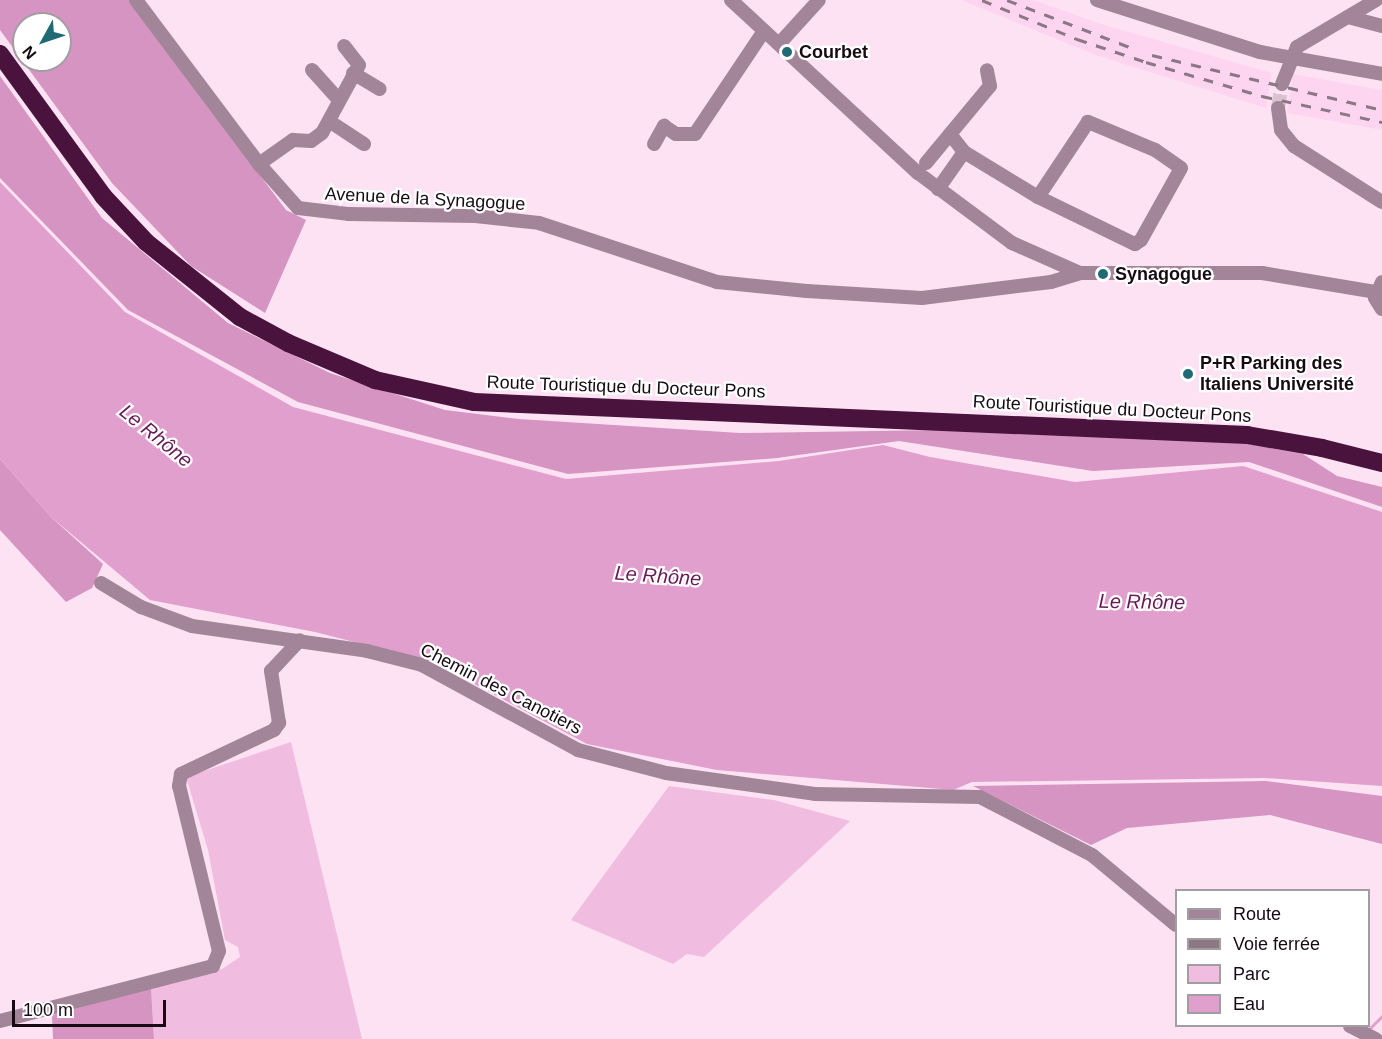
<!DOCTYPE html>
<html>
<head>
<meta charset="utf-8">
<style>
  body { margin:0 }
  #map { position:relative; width:1382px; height:1039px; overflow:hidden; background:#fde2f4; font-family:Arial,sans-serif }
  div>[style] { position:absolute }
  .built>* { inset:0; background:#fed5f1 }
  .green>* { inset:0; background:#f0bce0 }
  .forest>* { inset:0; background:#d594c2 }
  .water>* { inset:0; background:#e19fce }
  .stream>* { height:3px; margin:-1.5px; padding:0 1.5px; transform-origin:1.5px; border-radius:1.5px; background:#e19fce }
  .minor-tunnel>* { height:14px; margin-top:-7px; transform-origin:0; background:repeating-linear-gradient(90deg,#dac2d2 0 14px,transparent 0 21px) }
  .minor>* { height:14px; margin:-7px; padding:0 7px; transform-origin:7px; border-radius:7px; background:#a28599 }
  .highway>* { height:18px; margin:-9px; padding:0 9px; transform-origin:9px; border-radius:9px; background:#49133e }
  .rail>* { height:3px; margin-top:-1.5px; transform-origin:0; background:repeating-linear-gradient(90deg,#8c7885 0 10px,transparent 0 20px) }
  .dots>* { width:16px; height:16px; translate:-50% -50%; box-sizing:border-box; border:3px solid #fff; border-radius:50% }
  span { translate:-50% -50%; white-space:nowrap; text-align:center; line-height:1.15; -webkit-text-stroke:4.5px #fff; paint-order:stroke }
  .poi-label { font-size:18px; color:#160b13; font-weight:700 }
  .left { translate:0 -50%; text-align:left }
  .street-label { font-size:18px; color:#160b13 }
  .water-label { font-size:20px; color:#671b57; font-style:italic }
  .legend { position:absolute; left:1175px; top:889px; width:195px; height:138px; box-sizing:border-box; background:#fff; border:2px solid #a29da1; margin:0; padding:8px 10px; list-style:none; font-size:18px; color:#160b13 }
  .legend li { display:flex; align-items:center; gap:12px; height:30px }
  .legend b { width:30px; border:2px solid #a29da1 }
  .north { position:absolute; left:12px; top:12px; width:60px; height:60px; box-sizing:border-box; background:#fff; border:2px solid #a29da1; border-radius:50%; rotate:230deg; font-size:16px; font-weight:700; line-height:24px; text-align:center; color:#160b13 }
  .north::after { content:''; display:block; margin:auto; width:21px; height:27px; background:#206a74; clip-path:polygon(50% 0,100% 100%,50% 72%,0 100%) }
  .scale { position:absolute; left:12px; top:1000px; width:154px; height:27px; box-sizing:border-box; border:3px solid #160b13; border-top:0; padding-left:8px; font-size:18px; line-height:21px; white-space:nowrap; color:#160b13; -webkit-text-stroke:4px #fff; paint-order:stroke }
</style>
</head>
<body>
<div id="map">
  <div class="built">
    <i style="clip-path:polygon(961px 0,1034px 0,1101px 24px,1272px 73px,1266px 108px,1098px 56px)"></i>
    <i style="clip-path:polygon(1293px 74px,1382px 90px,1382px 130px,1287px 113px)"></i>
  </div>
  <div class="green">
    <i style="clip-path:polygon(291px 742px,362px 1039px,154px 1039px,151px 988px,222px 969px,240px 957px,238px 947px,225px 940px,208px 850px,186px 777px)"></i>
    <i style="clip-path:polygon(669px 786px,774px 800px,850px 821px,704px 957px,687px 954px,673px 964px,571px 920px)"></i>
  </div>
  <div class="forest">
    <i style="clip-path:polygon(evenodd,0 0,129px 0,286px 210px,306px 220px,265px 313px,191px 266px,112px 183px,0 30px,0 0,24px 24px,60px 24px,60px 60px,24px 60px,24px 24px)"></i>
    <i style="clip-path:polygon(0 76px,102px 218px,228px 323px,330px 373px,445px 410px,519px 419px,740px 433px,938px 430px,1221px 439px,1303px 454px,1337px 476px,1382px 487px,1382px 507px,1249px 462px,1093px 471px,899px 441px,777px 458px,568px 474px,298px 402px,128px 310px,0 178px)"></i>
    <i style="clip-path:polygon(0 459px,51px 517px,103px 564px,92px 588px,66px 602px,0 530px)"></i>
    <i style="clip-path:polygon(1266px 781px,1382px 796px,1382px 844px,1270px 815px,1127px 828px,1091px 845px,973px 786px)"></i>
    <i style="clip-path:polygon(151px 988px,154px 1039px,53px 1039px,52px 1015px)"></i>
  </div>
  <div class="water">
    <i style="clip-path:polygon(0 182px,125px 312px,293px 407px,566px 479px,779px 461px,883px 445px,930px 457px,1075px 482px,1243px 466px,1382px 512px,1382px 786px,1265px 778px,972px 782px,953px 790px,717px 770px,587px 744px,433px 662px,315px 632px,150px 600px,51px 517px,0 459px)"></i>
  </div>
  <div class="stream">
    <i style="left:1369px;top:1029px;width:18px;rotate:-45deg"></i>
  </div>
  <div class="minor-tunnel">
    <i style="left:1278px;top:108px;width:24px;rotate:-81deg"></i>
  </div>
  <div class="minor">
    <i style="left:136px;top:0;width:205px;rotate:53.1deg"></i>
    <i style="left:259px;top:164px;width:59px;rotate:48.4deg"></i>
    <i style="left:298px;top:208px;width:50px;rotate:6.8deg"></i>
    <i style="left:348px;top:214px;width:127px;rotate:0.9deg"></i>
    <i style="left:475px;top:216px;width:64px;rotate:6.2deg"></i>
    <i style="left:539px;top:223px;width:188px;rotate:18.3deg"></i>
    <i style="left:717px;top:282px;width:90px;rotate:5.7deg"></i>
    <i style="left:807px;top:291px;width:115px;rotate:3.5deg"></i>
    <i style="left:922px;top:298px;width:130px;rotate:-7.1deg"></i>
    <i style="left:1051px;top:282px;width:30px;rotate:-17deg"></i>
    <i style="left:1080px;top:273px;width:182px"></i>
    <i style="left:1262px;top:273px;width:116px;rotate:9.5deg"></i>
    <i style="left:731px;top:0;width:255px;rotate:42.8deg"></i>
    <i style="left:918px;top:173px;width:117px;rotate:36.7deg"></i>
    <i style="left:1012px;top:243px;width:74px;rotate:23.8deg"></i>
    <i style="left:1097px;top:0;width:171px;rotate:17.7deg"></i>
    <i style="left:1260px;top:52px;width:124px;rotate:10.2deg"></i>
    <i style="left:1348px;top:17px;width:35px;rotate:15deg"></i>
    <i style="left:779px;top:44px;width:59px;rotate:-47.7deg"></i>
    <i style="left:312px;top:70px;width:39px;rotate:48deg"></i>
    <i style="left:353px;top:73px;width:31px;rotate:31deg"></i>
    <i style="left:1282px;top:84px;width:40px;rotate:-68deg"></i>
    <i style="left:1297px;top:47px;width:92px;rotate:-30.7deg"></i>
    <i style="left:1278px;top:108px;width:22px;rotate:82deg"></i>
    <i style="left:1281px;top:130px;width:21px;rotate:51deg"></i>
    <i style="left:1294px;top:146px;width:104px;rotate:32.5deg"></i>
    <i style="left:329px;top:121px;width:42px;rotate:33.3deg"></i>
    <i style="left:950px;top:134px;width:23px;rotate:52deg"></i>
    <i style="left:964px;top:152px;width:87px;rotate:31.3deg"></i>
    <i style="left:1038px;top:197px;width:108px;rotate:25.9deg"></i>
    <i style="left:1135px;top:244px;width:7px;rotate:-34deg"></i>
    <i style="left:1141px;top:240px;width:82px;rotate:-60.9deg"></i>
    <i style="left:1181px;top:168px;width:32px;rotate:-145deg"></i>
    <i style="left:1155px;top:150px;width:73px;rotate:-157.3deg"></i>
    <i style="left:1088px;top:122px;width:90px;rotate:123.7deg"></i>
    <i style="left:654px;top:144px;width:21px;rotate:-61deg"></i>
    <i style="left:664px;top:126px;width:14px;rotate:34deg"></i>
    <i style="left:676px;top:134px;width:19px"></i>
    <i style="left:695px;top:134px;width:124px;rotate:-56.2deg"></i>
    <i style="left:926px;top:163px;width:100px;rotate:-50.3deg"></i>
    <i style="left:990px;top:86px;width:16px;rotate:-101deg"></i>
    <i style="left:259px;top:164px;width:42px;rotate:-35.2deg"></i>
    <i style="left:293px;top:140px;width:18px;rotate:3deg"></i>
    <i style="left:311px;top:141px;width:14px;rotate:-36deg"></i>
    <i style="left:322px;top:133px;width:77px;rotate:-61.4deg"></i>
    <i style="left:359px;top:65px;width:24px;rotate:-128deg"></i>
    <i style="left:938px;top:189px;width:45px;rotate:-54.9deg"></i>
    <i style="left:1382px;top:282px;width:17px;rotate:114deg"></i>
    <i style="left:1375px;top:298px;width:13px;rotate:58deg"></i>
    <i style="left:101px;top:583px;width:47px;rotate:31deg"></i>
    <i style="left:141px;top:607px;width:54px;rotate:20.4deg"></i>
    <i style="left:192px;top:626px;width:177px;rotate:8.1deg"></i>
    <i style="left:367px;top:651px;width:57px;rotate:14.3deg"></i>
    <i style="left:422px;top:665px;width:178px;rotate:28.6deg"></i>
    <i style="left:578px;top:750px;width:91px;rotate:14.6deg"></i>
    <i style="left:666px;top:773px;width:150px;rotate:8deg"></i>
    <i style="left:815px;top:794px;width:165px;rotate:1deg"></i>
    <i style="left:980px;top:797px;width:126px;rotate:27.4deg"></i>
    <i style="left:1092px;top:855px;width:109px;rotate:39.8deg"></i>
    <i style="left:0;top:1021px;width:220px;rotate:-14.5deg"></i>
    <i style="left:213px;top:966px;width:16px;rotate:-68deg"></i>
    <i style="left:219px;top:951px;width:170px;rotate:-103.6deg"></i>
    <i style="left:179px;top:786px;width:12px;rotate:-81deg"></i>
    <i style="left:181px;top:774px;width:103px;rotate:-25.3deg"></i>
    <i style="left:274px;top:730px;width:9px;rotate:-54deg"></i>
    <i style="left:279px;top:723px;width:53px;rotate:-98.7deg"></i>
    <i style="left:271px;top:671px;width:42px;rotate:-46.9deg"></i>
    <i style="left:1350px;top:1026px;width:29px;rotate:27deg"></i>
  </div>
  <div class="highway">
    <i style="left:0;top:54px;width:175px;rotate:54deg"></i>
    <i style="left:103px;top:196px;width:63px;rotate:46.9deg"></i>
    <i style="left:146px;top:242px;width:120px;rotate:38.6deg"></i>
    <i style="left:240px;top:317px;width:55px;rotate:28.4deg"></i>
    <i style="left:288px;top:343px;width:95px;rotate:23deg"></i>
    <i style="left:375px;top:380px;width:101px;rotate:12.5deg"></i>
    <i style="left:474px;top:402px;width:774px;rotate:2.44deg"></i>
    <i style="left:1247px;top:435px;width:76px;rotate:9.8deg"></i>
    <i style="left:1322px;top:448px;width:62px;rotate:14deg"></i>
  </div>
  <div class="rail">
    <i style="left:982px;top:0;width:103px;rotate:22.3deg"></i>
    <i style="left:1077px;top:39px;width:73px;rotate:18.4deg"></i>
    <i style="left:1146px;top:62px;width:121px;rotate:16.3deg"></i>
    <i style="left:1262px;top:96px;width:123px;rotate:12.2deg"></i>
    <i style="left:1007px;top:0;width:134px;rotate:21deg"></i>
    <i style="left:1152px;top:55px;width:236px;rotate:13.4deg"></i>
  </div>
  <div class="dots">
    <i style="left:787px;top:52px;background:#206a74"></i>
    <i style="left:1103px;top:274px;background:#206a74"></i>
    <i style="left:1188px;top:374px;background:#206a74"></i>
  </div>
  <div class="poi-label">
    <span class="left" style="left:799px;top:52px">Courbet</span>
    <span class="left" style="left:1115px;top:274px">Synagogue</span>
    <span class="left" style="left:1200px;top:374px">P+R Parking des<br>Italiens Université</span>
  </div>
  <div class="street-label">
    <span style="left:425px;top:199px;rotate:3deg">Avenue de la Synagogue</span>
    <span style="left:626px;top:387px;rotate:2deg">Route Touristique du Docteur Pons</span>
    <span style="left:1112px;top:409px;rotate:3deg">Route Touristique du Docteur Pons</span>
    <span style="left:501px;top:689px;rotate:27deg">Chemin des Canotiers</span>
  </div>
  <div class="water-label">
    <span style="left:156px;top:436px;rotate:39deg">Le Rhône</span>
    <span style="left:658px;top:576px;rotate:4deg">Le Rhône</span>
    <span style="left:1142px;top:602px;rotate:1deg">Le Rhône</span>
  </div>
  <ul class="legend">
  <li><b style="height:8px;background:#a28599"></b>Route</li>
  <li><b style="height:8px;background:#8c7885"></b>Voie ferrée</li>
  <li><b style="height:16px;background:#f0bce0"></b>Parc</li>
  <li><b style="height:16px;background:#e19fce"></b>Eau</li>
  </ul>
  <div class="north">N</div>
  <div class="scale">100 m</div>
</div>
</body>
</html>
